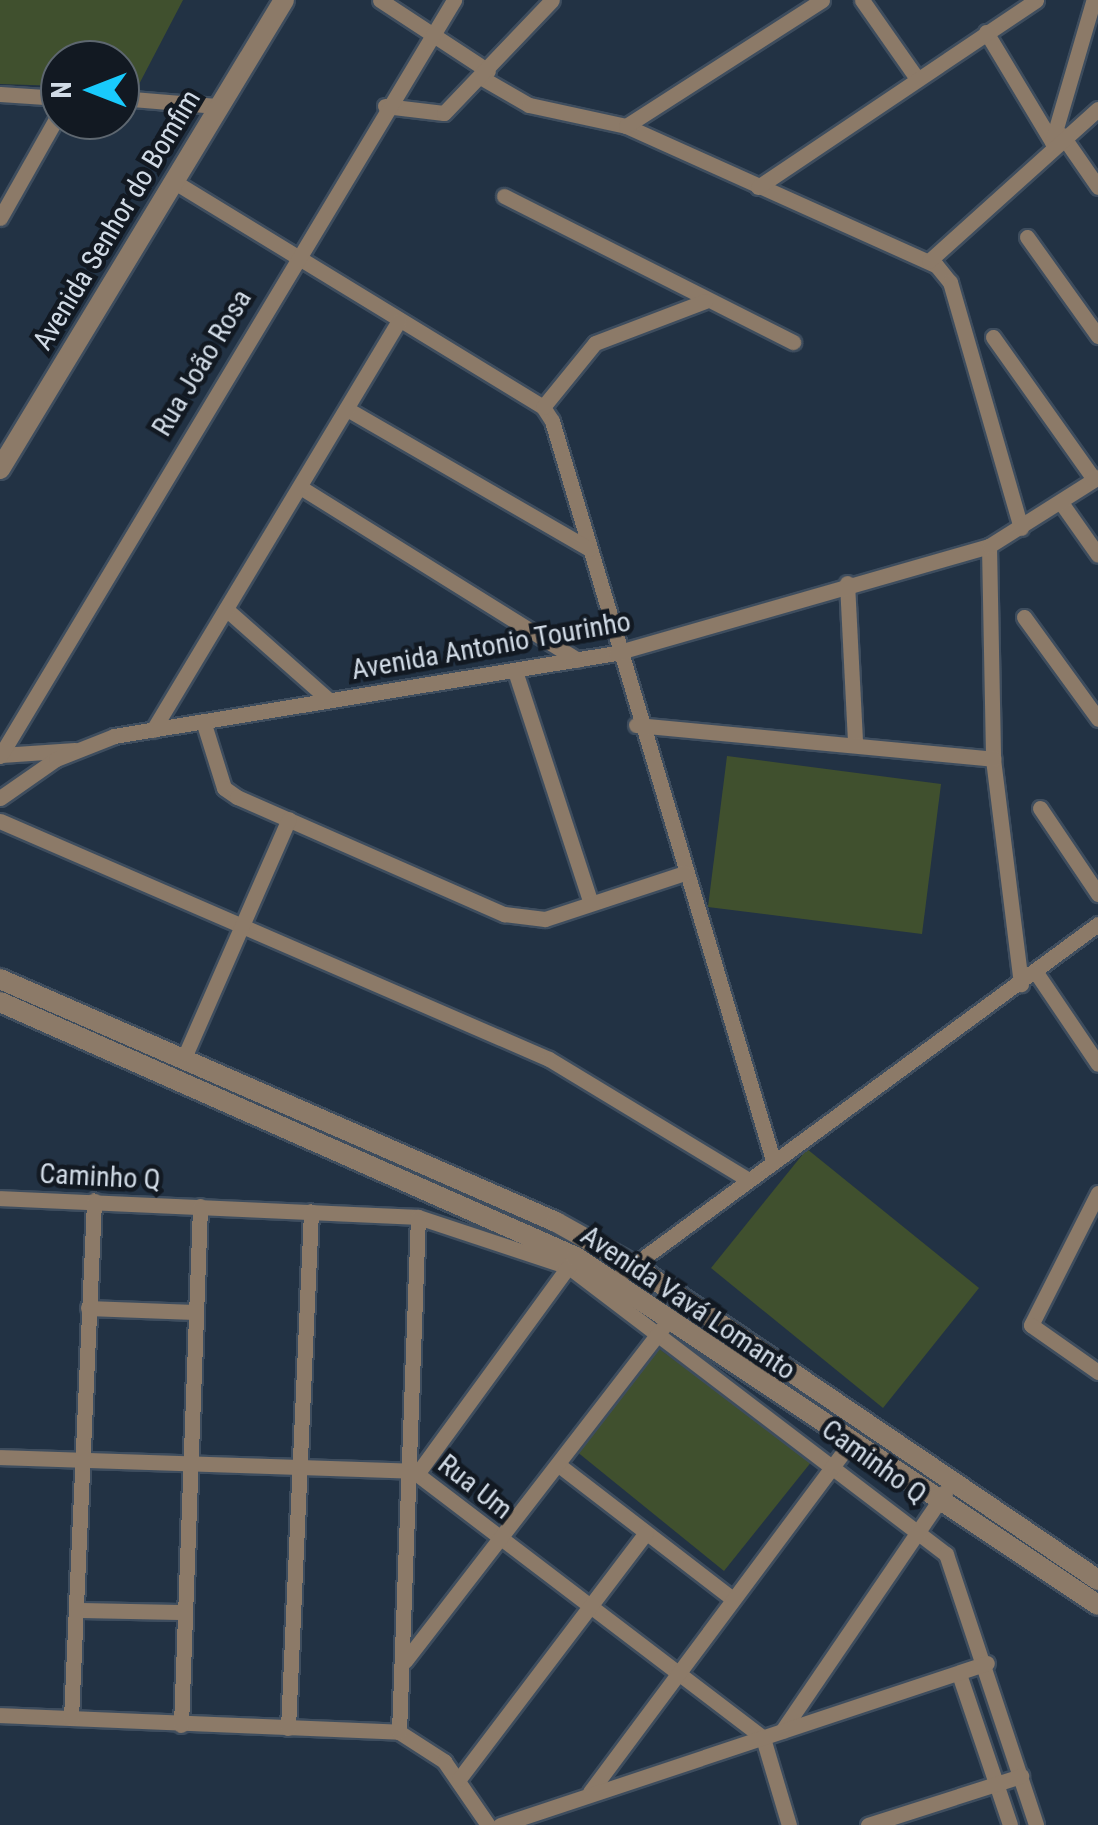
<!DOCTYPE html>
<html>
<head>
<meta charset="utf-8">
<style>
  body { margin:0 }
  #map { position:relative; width:1098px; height:1825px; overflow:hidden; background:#223244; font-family:"Roboto Condensed",sans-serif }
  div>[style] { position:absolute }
  .green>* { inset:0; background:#40502e }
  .roads { filter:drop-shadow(2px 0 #3e4d5e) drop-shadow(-2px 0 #3e4d5e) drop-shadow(0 2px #3e4d5e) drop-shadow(0 -2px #3e4d5e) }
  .minor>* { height:15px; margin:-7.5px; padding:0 7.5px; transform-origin:7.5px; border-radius:7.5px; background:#8c7a68 }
  .tertiary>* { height:20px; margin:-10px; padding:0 10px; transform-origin:10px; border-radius:10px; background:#8c7a68 }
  span { translate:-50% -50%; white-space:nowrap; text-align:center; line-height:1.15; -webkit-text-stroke:9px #121922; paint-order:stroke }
  .street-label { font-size:28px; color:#d1dbe6 }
  .north { position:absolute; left:40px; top:40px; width:100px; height:100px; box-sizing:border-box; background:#121922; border:2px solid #5e6770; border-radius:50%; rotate:270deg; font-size:28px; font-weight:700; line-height:40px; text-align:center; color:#d1dbe6 }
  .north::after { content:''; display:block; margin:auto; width:35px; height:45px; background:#19cafc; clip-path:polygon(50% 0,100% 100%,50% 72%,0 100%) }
</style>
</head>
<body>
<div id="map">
  <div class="green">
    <i style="clip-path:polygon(0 0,183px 0,136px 90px,120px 89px,120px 60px,60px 60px,60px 86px,0 84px)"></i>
    <i style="clip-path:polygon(727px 756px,941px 784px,922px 934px,708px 907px)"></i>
    <i style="clip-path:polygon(807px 1149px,979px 1288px,883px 1408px,711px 1268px)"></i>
    <i style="clip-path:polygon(654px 1345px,812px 1461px,724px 1571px,576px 1451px)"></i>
  </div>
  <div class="roads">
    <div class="minor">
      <i style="left:380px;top:0;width:129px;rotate:33.3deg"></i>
      <i style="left:862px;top:0;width:94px;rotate:55deg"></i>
      <i style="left:986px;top:32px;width:128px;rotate:59deg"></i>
      <i style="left:482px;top:78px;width:54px;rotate:29.9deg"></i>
      <i style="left:529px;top:105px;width:99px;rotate:12.2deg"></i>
      <i style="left:626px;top:126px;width:340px;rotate:24.2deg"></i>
      <i style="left:936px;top:265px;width:22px;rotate:51deg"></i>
      <i style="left:950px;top:282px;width:256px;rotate:73.9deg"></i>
      <i style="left:0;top:94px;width:60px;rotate:3.8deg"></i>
      <i style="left:120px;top:98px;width:97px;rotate:4.7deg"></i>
      <i style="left:385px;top:106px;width:59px;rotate:6.8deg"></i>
      <i style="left:444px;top:113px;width:156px;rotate:-46.3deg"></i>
      <i style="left:626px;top:126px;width:233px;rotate:-32.7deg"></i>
      <i style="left:1062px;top:135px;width:63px;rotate:55.3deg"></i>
      <i style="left:1052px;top:142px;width:146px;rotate:-73.7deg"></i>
      <i style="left:173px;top:181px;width:434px;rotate:31.4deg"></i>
      <i style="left:543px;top:407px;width:17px;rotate:57deg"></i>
      <i style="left:552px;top:421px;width:771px;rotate:73.35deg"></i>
      <i style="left:758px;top:187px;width:335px;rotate:-33.9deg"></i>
      <i style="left:504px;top:196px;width:324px;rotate:26.8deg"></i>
      <i style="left:0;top:218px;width:122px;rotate:-60.5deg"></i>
      <i style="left:1027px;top:237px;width:122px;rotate:54.4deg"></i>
      <i style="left:929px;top:261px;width:227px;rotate:-42deg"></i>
      <i style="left:993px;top:337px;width:174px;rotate:54.6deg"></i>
      <i style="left:543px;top:407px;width:82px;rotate:-50.9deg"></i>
      <i style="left:595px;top:343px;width:118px;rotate:-20.9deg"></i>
      <i style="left:347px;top:409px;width:280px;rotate:30deg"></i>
      <i style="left:300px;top:487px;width:327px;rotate:31.9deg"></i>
      <i style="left:1062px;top:504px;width:62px;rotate:54.8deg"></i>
      <i style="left:989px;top:546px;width:213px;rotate:88.9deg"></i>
      <i style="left:993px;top:759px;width:227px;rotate:82.9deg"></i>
      <i style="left:847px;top:583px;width:159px;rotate:87.1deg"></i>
      <i style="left:226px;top:609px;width:137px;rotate:41.5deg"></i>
      <i style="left:1024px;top:617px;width:126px;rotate:54deg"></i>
      <i style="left:515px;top:671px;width:244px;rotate:71.9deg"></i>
      <i style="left:204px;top:724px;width:67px;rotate:72.6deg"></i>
      <i style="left:224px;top:788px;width:16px;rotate:35deg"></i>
      <i style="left:237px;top:797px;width:292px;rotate:23.7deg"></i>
      <i style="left:504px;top:914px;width:41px;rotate:7deg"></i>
      <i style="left:545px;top:919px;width:147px;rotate:-18.2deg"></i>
      <i style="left:636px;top:725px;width:359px;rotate:5.4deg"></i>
      <i style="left:153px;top:730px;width:477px;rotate:-59deg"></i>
      <i style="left:1px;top:755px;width:74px;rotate:-3.9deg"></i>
      <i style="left:0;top:756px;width:882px;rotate:-59.01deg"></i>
      <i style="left:0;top:798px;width:68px;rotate:-34.9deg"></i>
      <i style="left:56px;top:759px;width:62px;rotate:-21.6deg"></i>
      <i style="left:114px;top:736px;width:509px;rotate:-9.39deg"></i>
      <i style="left:616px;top:653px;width:388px;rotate:-16deg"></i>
      <i style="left:989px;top:546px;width:129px;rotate:-32.3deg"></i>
      <i style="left:1040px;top:808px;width:104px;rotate:56deg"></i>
      <i style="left:0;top:821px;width:598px;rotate:23.44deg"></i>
      <i style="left:549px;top:1059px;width:232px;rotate:31.2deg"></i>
      <i style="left:1035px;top:971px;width:112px;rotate:55.9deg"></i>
      <i style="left:183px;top:1060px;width:263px;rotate:-66.3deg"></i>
      <i style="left:1098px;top:1193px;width:148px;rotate:116.9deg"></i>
      <i style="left:1031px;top:1325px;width:82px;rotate:35deg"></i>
      <i style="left:0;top:1198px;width:418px;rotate:2.6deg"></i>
      <i style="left:418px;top:1217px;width:159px;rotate:18.3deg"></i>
      <i style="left:569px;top:1267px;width:474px;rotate:37.3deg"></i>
      <i style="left:946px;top:1554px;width:286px;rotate:71.6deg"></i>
      <i style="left:612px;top:1281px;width:603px;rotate:-36.3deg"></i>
      <i style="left:88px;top:1308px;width:106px;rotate:2.2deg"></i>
      <i style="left:0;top:1457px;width:413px;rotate:1.9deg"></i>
      <i style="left:413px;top:1471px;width:440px;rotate:37.3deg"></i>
      <i style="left:763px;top:1738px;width:91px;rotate:73.4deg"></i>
      <i style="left:560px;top:1466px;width:215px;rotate:37.6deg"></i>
      <i style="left:417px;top:1474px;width:266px;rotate:-53.9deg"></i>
      <i style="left:76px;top:1610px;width:108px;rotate:1.1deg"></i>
      <i style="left:405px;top:1661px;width:422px;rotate:-52.3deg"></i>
      <i style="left:959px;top:1674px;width:159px;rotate:71.3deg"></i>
      <i style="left:0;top:1715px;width:399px;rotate:2.4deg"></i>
      <i style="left:399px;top:1732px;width:54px;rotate:32.8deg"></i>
      <i style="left:444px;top:1761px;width:78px;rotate:55.5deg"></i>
      <i style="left:71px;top:1718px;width:518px;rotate:-87.45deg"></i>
      <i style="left:181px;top:1725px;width:519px;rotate:-87.9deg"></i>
      <i style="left:288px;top:1728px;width:517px;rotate:-87.45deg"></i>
      <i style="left:782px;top:1731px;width:291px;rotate:-55.7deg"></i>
      <i style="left:399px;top:1732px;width:515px;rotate:-87.89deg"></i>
      <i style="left:459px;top:1779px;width:309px;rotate:-52.8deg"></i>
      <i style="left:590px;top:1792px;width:434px;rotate:-53.3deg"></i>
      <i style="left:500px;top:1825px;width:513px;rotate:-18.4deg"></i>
      <i style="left:868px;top:1825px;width:161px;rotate:-17.8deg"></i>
    </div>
    <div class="tertiary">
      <i style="left:0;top:469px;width:548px;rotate:-58.8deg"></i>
      <i style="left:0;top:979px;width:607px;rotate:23.61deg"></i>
      <i style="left:556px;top:1222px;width:88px;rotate:29.2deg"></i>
      <i style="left:633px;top:1265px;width:562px;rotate:34.11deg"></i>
      <i style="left:0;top:1002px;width:630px;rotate:23.88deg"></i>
      <i style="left:576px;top:1257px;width:627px;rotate:33.69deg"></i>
    </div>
  </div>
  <div class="street-label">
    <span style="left:117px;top:220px;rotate:-59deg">Avenida Senhor do Bomfim</span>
    <span style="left:202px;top:363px;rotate:-59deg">Rua João Rosa</span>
    <span style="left:491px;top:646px;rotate:-10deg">Avenida Antonio Tourinho</span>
    <span style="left:100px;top:1177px;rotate:3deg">Caminho Q</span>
    <span style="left:688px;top:1303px;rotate:34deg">Avenida Vavá Lomanto</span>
    <span style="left:874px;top:1462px;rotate:36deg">Caminho Q</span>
    <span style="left:475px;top:1487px;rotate:38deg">Rua Um</span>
  </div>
  <div class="north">N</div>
</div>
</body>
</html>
